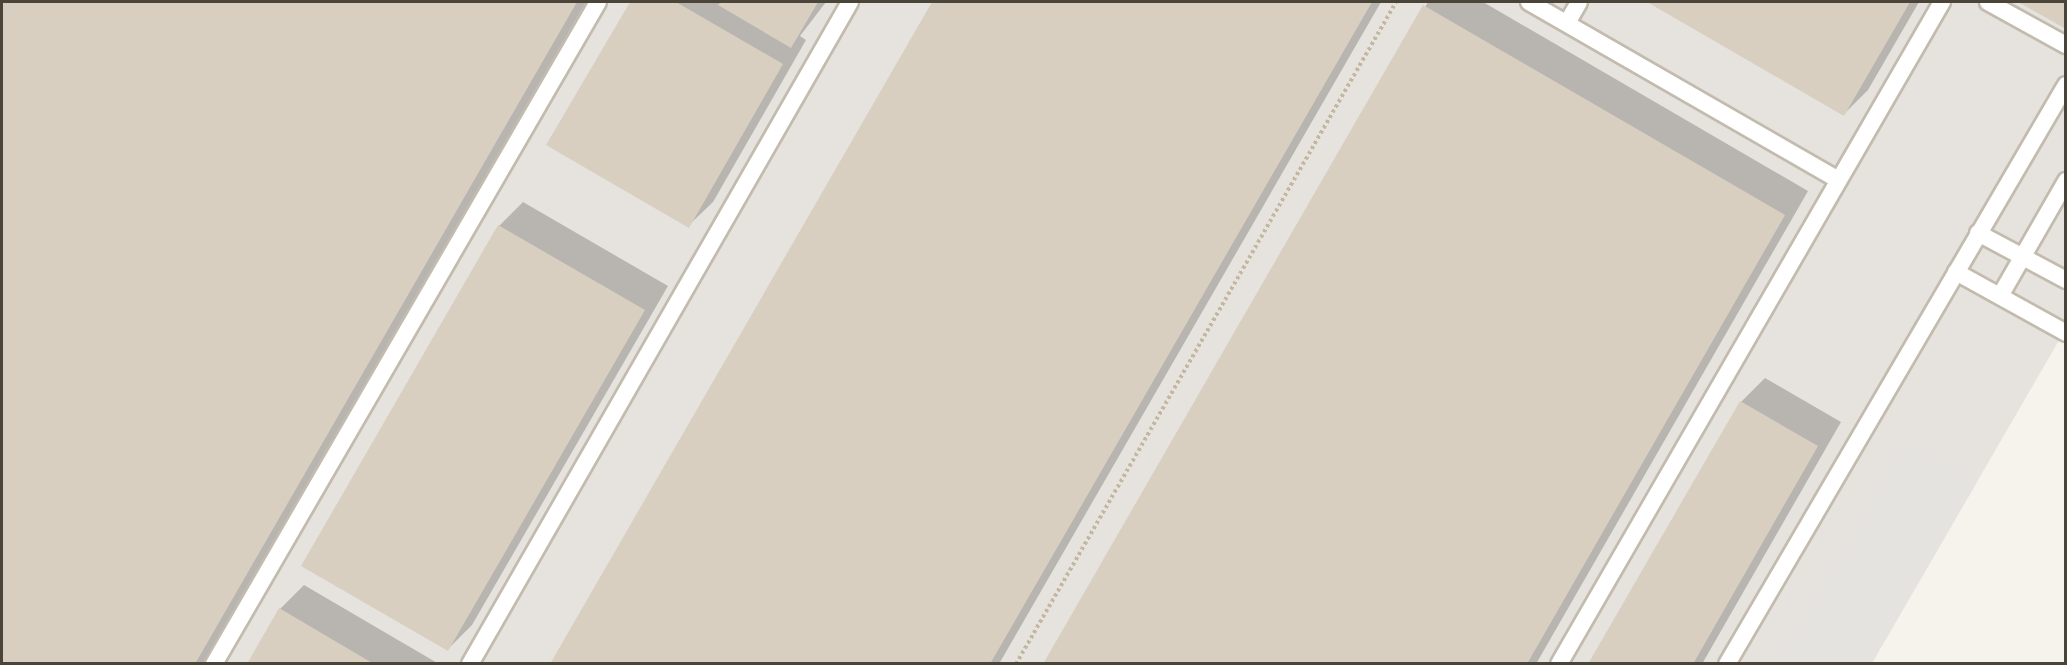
<!DOCTYPE html>
<html>
<head>
<meta charset="utf-8">
<style>
  body { margin:0 }
  #map { position:relative; width:2067px; height:665px; overflow:hidden; background:#f6f3ec; font-family:"DM Sans",sans-serif }
  div>[style] { position:absolute }
  .industrial>* { inset:0; background:#e6e2dd }
  .parking>* { inset:0; background:#e5e3e0 }
  .shadow>* { inset:0; background:#0003 }
  .building>* { inset:0; background:#d8cfc1 }
  .path>* { height:4px; margin-top:-2px; transform-origin:0; background:repeating-linear-gradient(90deg,#c4b79f 0 3px,transparent 0 6px) }
  .roads { filter:drop-shadow(2px 0 #c2bbae) drop-shadow(-2px 0 #c2bbae) drop-shadow(0 2px #c2bbae) drop-shadow(0 -2px #c2bbae) }
  .service>* { height:16px; margin:-8px; padding:0 8px; transform-origin:8px; border-radius:8px; background:#fff }
  span { translate:-50% -50%; white-space:nowrap; text-align:center; line-height:1.15; -webkit-text-stroke:5px #fff; paint-order:stroke }
  .frame { position:absolute; inset:0; border:3px solid #4b4439; pointer-events:none }
</style>
</head>
<body>
<div id="map">
  <div class="industrial">
    <i style="clip-path:polygon(2px 2px,2065px 2px,2065px 330px,1872px 663px,2px 663px)"></i>
  </div>
  <div class="parking">
    <i style="clip-path:polygon(1906px 441px,1977px 482px,1872px 663px,1777px 663px)"></i>
  </div>
  <div class="shadow">
    <i style="clip-path:polygon(2px 2px,586px 2px,204px 664px,2px 664px)"></i>
    <i style="clip-path:polygon(631px 2px,826px 2px,800px 36px,806px 40px,713px 202px,688px 226px,549px 145px)"></i>
    <i style="clip-path:polygon(934px 2px,1381px 2px,999px 664px,552px 664px)"></i>
    <i style="clip-path:polygon(1428px 2px,1483px 2px,1808px 191px,1536px 664px,1045px 664px)"></i>
    <i style="clip-path:polygon(1650px 2px,1919px 2px,1868px 90px,1844px 114px)"></i>
    <i style="clip-path:polygon(2021px 2px,2066px 2px,2066px 27px)"></i>
    <i style="clip-path:polygon(523px 202px,668px 286px,472px 625px,448px 649px,499px 226px)"></i>
    <i style="clip-path:polygon(1765px 378px,1841px 422px,1702px 664px,1590px 664px,1741px 402px)"></i>
    <i style="clip-path:polygon(304px 585px,439px 664px,249px 664px,280px 609px)"></i>
  </div>
  <div class="building">
    <i style="clip-path:polygon(2px 2px,577px 2px,195px 664px,2px 664px)"></i>
    <i style="clip-path:polygon(630px 2px,676px 2px,783px 64px,689px 228px,546px 145px)"></i>
    <i style="clip-path:polygon(721px 2px,818px 2px,791px 48px,718px 5px)"></i>
    <i style="clip-path:polygon(932px 2px,1372px 2px,990px 664px,550px 664px)"></i>
    <i style="clip-path:polygon(1647px 2px,1910px 2px,1844px 116px)"></i>
    <i style="clip-path:polygon(2018px 2px,2066px 2px,2066px 29px)"></i>
    <i style="clip-path:polygon(1423px 5px,1785px 215px,1527px 664px,1043px 664px)"></i>
    <i style="clip-path:polygon(498px 225px,645px 310px,448px 651px,301px 566px)"></i>
    <i style="clip-path:polygon(1740px 401px,1818px 446px,1693px 664px,1588px 664px)"></i>
    <i style="clip-path:polygon(279px 608px,374px 664px,247px 664px)"></i>
  </div>
  <div class="path">
    <i style="left:1016px;top:664px;width:763px;rotate:-60.14deg"></i>
  </div>
  <div class="roads">
    <div class="service">
      <i style="left:1529px;top:2px;width:357px;rotate:29.9deg"></i>
      <i style="left:1988px;top:2px;width:89px;rotate:28.9deg"></i>
      <i style="left:1567px;top:23px;width:24px;rotate:-60deg"></i>
      <i style="left:1978px;top:233px;width:100px;rotate:28.1deg"></i>
      <i style="left:1956px;top:272px;width:126px;rotate:29deg"></i>
      <i style="left:2000px;top:296px;width:133px;rotate:-60.1deg"></i>
      <i style="left:214px;top:664px;width:765px;rotate:-59.88deg"></i>
      <i style="left:470px;top:664px;width:763px;rotate:-60.14deg"></i>
      <i style="left:1559px;top:664px;width:765px;rotate:-59.95deg"></i>
      <i style="left:1727px;top:664px;width:671px;rotate:-59.65deg"></i>
    </div>
  </div>
  <div class="frame"></div>
</div>
</body>
</html>
